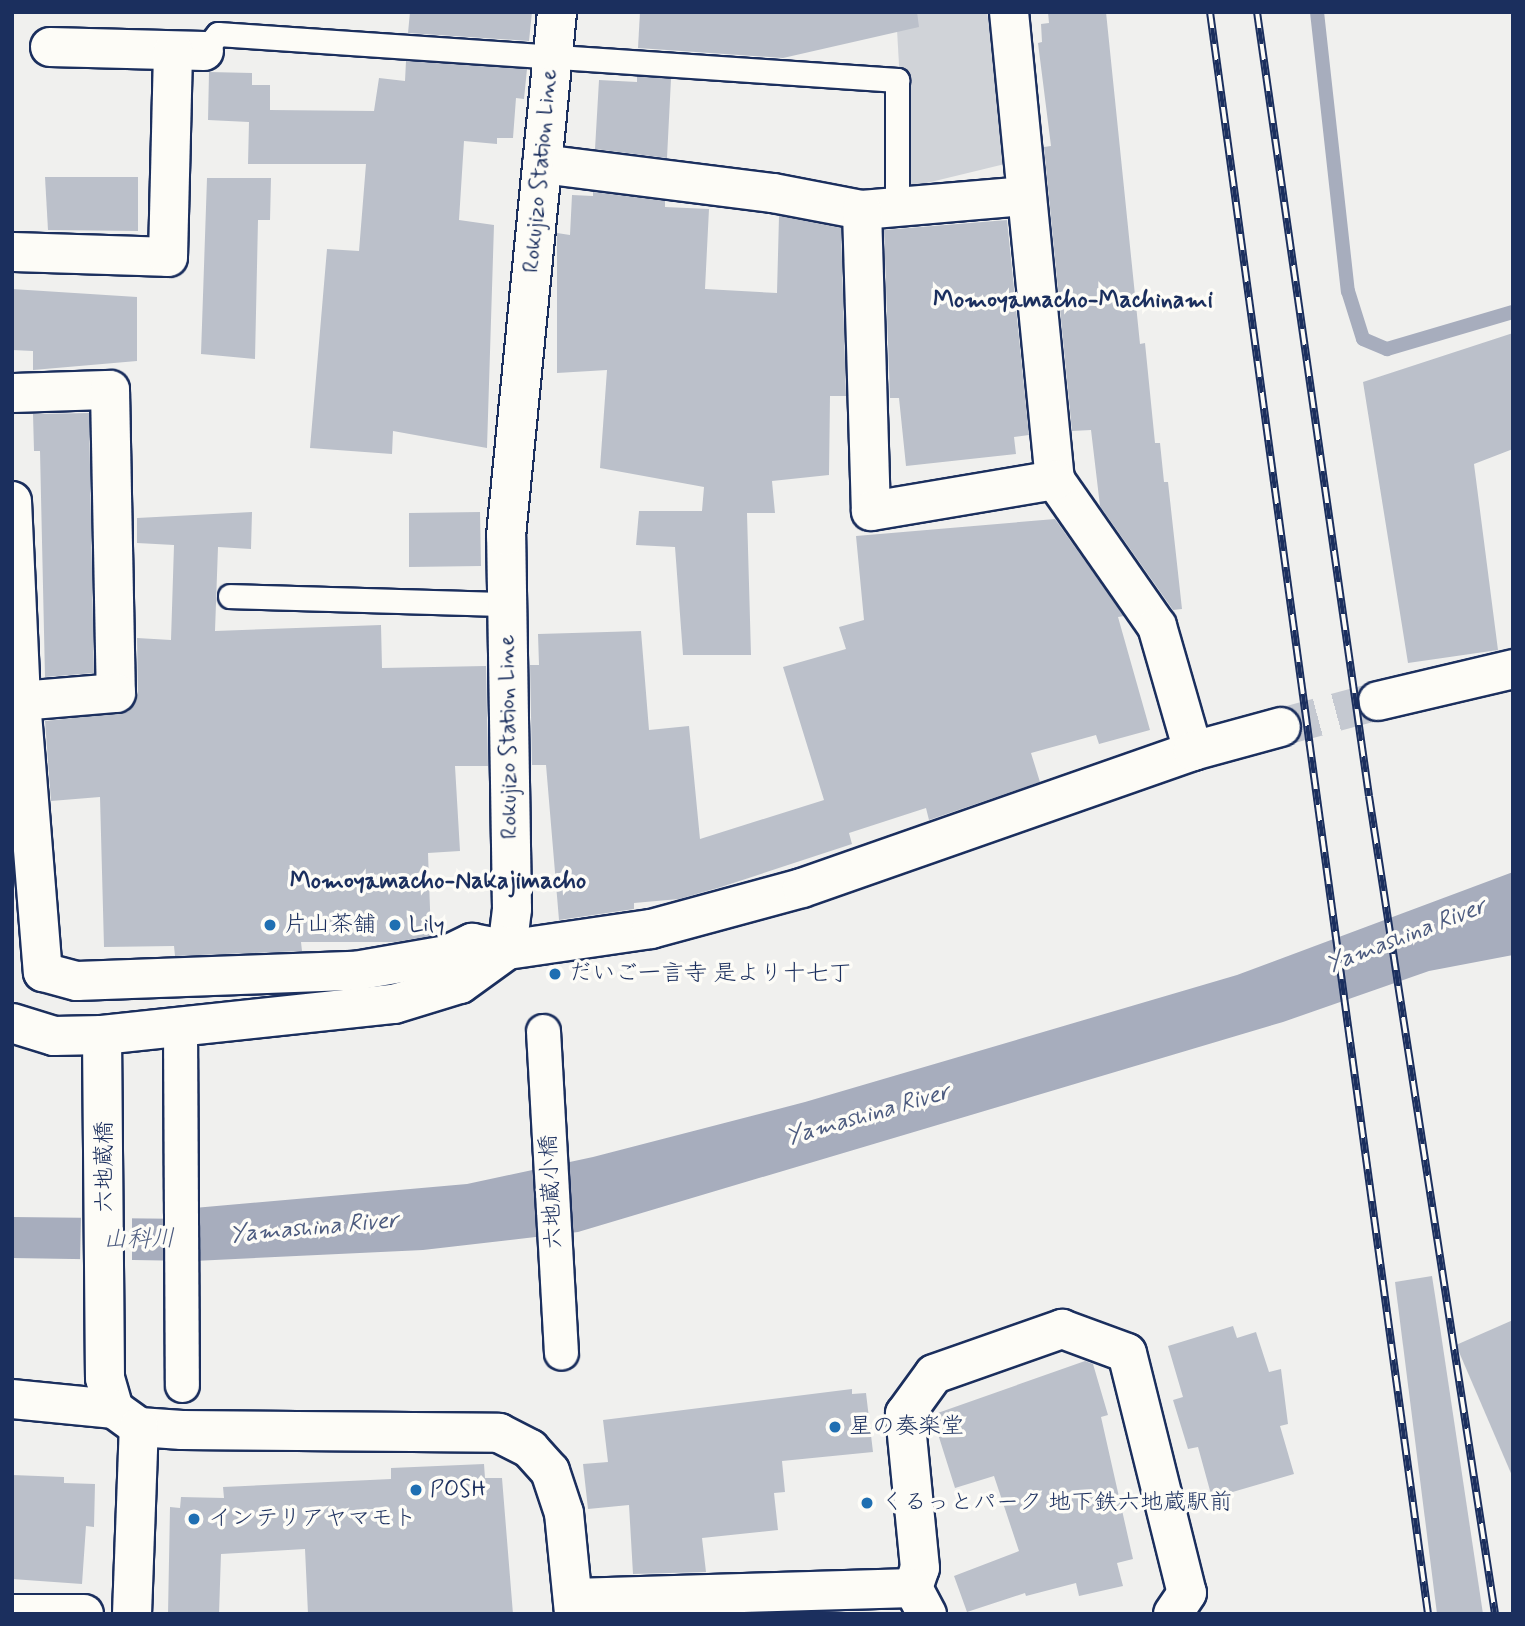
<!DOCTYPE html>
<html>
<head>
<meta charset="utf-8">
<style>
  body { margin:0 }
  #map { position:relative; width:1525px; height:1626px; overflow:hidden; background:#f0f0ee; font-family:Mynerve,"Klee One",sans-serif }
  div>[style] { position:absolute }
  .green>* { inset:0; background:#d0d3d8 }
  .water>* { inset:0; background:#a7adbd }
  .pier>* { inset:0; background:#f0f0ee }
  .stream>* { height:14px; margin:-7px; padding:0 7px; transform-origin:7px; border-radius:7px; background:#a7adbd }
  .building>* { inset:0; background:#bbc0ca }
  .minor-tunnel>* { height:38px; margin-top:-19px; transform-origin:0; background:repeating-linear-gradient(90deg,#c5c9d1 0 38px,transparent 0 57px) }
  .roads { filter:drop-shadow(2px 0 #1b2f5e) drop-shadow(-2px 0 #1b2f5e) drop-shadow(0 2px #1b2f5e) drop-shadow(0 -2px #1b2f5e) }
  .service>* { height:23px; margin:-11.5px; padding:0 11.5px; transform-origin:11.5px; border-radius:11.5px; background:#fdfcf7 }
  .pedestrian>* { height:33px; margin:-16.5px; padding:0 16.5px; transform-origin:16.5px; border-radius:16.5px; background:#fdfcf7 }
  .minor>* { height:38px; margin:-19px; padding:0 19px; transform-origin:19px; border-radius:19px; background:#fdfcf7 }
  .secondary>* { height:38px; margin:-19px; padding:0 19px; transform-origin:19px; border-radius:19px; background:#fdfcf7 }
  .rail>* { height:8px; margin-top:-4px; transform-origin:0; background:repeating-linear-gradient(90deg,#fdfcf7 0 16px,#1b2f5e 0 32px); box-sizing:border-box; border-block:2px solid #1b2f5e }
  .dots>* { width:19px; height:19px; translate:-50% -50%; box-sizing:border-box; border:4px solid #fdfcf7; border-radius:50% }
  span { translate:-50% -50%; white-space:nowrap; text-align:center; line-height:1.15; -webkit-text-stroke:7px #fdfcf7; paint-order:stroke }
  .street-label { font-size:23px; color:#1b2f5e }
  .poi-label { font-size:23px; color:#1b2f5e }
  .left { translate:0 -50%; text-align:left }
  .neighbourhood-label { font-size:24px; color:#1b2f5e; font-weight:700 }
  .water-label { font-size:24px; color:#4c5b7f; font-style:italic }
  .frame { position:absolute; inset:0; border:14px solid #1b2f5e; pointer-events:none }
</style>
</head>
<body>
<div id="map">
  <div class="green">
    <i style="clip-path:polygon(896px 12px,987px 12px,1009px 163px,906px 188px)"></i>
  </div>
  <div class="water">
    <i style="clip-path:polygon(1513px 872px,1513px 955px,1429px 971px,1283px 1022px,578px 1232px,423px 1250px,194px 1261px,12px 1258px,12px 1217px,193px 1219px,194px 1208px,467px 1184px,593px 1157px,805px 1102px,1237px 975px)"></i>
  </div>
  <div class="pier">
    <i style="clip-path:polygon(81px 1216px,132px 1216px,132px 1264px,80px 1264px)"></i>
  </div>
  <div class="stream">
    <i style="left:1317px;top:12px;width:281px;rotate:83.7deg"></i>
    <i style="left:1348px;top:291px;width:50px;rotate:72.6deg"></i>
    <i style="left:1363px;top:339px;width:26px;rotate:23deg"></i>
    <i style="left:1387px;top:349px;width:131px;rotate:-16.4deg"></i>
  </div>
  <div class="building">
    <i style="clip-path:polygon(410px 12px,532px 12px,529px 41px,408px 33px)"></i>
    <i style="clip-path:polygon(640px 12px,917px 12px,919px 27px,783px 58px,638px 48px)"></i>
    <i style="clip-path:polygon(1048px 12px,1106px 12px,1140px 344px,1145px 343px,1155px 443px,1160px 443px,1164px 482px,1168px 482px,1182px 609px,1173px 610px,1100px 506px,1091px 430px,1072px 431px,1044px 147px,1051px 146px,1038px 43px,1042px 42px,1041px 24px,1049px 23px)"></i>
    <i style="clip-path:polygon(406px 61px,527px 69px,524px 99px,516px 98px,513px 138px,497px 138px,497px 144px,464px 141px,459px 220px,494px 225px,487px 448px,393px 431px,392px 454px,310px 448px,327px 249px,359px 251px,366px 164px,248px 164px,249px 122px,208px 120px,209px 72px,252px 73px,252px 85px,270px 85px,270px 110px,374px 111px,379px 78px,405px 81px)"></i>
    <i style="clip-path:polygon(637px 76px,671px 79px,667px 158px,595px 149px,599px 80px,637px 82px)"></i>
    <i style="clip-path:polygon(45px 177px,138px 177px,138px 231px,48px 230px)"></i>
    <i style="clip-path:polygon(207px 178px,271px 178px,270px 220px,258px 220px,255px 359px,201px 354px)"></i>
    <i style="clip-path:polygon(593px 192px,665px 201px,665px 207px,709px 209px,705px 289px,777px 293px,779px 216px,841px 228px,846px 396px,830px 396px,829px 475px,772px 481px,775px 513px,747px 513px,751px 655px,683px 655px,675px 547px,636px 545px,639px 511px,702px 511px,704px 487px,600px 468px,607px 370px,557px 373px,557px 233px,570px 235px,572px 195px,593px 196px)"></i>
    <i style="clip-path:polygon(1007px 220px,1029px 435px,1014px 437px,1016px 454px,906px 466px,899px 398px,890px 398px,884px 230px)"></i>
    <i style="clip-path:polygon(12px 289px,137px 297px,137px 361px,33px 370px,33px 351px,12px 350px)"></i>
    <i style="clip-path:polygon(1513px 333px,1513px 449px,1474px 464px,1498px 650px,1408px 663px,1363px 382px)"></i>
    <i style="clip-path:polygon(89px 413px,94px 673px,45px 677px,40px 451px,34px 451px,33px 414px)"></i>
    <i style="clip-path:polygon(252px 512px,251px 549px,218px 547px,215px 631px,381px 625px,382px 668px,486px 666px,488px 766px,455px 766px,460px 851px,428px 853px,431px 936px,395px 942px,301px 942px,302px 951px,175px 956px,174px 946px,104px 947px,100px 797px,51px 801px,45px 721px,128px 712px,138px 693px,137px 638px,171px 640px,174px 545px,137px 543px,137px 518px)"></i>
    <i style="clip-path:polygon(480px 512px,481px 566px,409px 567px,409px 513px)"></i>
    <i style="clip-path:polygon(1055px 519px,1124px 616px,1118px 617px,1150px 730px,1099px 744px,1096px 735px,1031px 753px,1040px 782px,929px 820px,926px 808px,849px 833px,852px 844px,721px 887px,679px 899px,634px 903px,634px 909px,559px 920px,546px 765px,532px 765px,530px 665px,539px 665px,538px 634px,641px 631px,649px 730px,689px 726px,700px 839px,824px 800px,783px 667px,846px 649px,839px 627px,864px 620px,856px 536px)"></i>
    <i style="clip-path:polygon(1432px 1276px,1441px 1334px,1483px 1614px,1437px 1614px,1395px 1282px)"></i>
    <i style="clip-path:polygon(1513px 1320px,1513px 1478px,1456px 1345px)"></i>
    <i style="clip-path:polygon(1233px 1326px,1237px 1338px,1256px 1332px,1269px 1372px,1281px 1369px,1288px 1424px,1280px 1426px,1294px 1474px,1212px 1498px,1198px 1447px,1188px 1449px,1173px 1400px,1183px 1397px,1168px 1346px)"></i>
    <i style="clip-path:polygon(1085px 1361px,1093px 1364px,1108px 1415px,1101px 1417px,1133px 1559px,1117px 1563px,1123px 1586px,1079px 1596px,1076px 1583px,1026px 1596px,1025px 1593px,967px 1612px,954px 1576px,1019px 1551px,994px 1476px,955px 1488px,932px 1415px)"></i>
    <i style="clip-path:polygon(852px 1389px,852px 1394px,866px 1393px,873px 1452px,782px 1461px,785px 1492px,774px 1493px,778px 1530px,702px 1538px,706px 1572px,633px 1574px,629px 1505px,588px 1509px,583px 1464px,608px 1462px,603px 1420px)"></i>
    <i style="clip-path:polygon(484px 1464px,485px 1478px,502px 1478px,513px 1614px,308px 1614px,305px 1549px,221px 1554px,219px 1614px,168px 1614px,170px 1507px,180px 1508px,181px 1497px,224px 1498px,223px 1487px,391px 1479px,391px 1468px)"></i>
    <i style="clip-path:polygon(12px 1475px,64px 1477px,64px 1483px,95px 1484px,94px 1527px,86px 1526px,82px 1584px,12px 1579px)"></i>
  </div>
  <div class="minor-tunnel">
    <i style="left:1281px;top:727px;width:100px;rotate:-15deg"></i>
  </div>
  <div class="roads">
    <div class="service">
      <i style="left:204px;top:51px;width:22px;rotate:-51deg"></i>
      <i style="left:218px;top:34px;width:681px;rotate:3.88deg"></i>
      <i style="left:897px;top:80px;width:127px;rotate:90deg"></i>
      <i style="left:230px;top:596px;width:277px;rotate:1.7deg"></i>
    </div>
    <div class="pedestrian">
      <i style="left:180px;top:1027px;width:358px;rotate:89.7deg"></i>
      <i style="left:543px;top:1031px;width:322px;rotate:86.8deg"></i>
    </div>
    <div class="minor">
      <i style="left:1009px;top:12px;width:470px;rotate:84.4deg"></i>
      <i style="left:1055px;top:480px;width:178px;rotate:55.1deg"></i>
      <i style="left:1157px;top:626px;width:130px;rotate:73.9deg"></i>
      <i style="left:50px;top:47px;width:154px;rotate:1.5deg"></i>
      <i style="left:542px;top:164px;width:233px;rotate:7.2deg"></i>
      <i style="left:773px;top:193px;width:91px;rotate:10.8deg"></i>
      <i style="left:862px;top:210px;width:165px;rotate:-4.9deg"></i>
      <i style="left:862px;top:210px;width:301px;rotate:88.3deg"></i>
      <i style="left:871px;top:511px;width:187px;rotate:-9.6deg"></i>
      <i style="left:12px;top:252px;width:156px;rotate:1.8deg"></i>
      <i style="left:168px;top:257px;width:206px;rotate:-88.6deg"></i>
      <i style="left:12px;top:393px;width:98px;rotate:-1.8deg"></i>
      <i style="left:110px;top:390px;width:303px;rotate:88.9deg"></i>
      <i style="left:116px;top:693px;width:95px;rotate:175.2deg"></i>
      <i style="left:12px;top:501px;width:200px;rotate:87.4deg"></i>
      <i style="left:21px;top:701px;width:272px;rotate:85.4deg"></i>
      <i style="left:43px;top:972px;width:35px;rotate:15deg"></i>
      <i style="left:77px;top:981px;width:278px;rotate:-2.1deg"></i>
      <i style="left:355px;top:971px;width:93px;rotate:-9.9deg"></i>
      <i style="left:447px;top:955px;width:28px;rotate:-26deg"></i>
      <i style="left:472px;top:943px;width:36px;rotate:11deg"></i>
      <i style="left:507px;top:950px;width:146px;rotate:-8.3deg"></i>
      <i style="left:651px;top:929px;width:156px;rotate:-15.2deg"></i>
      <i style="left:802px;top:888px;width:414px;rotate:-19.3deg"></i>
      <i style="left:1193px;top:751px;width:91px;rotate:-15.3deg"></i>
      <i style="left:1378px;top:701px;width:139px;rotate:-13.3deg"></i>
      <i style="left:102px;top:1035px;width:343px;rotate:89.5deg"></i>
      <i style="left:105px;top:1378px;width:32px;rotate:74deg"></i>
      <i style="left:114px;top:1409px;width:31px;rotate:36deg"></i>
      <i style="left:139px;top:1427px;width:43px;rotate:4deg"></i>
      <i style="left:182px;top:1430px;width:317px;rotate:0.5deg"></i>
      <i style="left:499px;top:1433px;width:35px;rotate:27deg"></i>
      <i style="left:530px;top:1449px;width:30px;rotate:48deg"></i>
      <i style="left:550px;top:1471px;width:44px;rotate:71.6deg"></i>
      <i style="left:564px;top:1513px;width:101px;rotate:84.3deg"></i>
      <i style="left:12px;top:1399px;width:102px;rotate:5.6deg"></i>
      <i style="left:913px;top:1588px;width:21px;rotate:-71deg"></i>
      <i style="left:920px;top:1568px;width:155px;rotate:-95.6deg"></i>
      <i style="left:905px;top:1414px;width:49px;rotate:-54.1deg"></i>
      <i style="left:934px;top:1374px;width:136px;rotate:-19.4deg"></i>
      <i style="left:1062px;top:1329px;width:69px;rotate:20.3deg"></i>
      <i style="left:1127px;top:1353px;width:247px;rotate:76deg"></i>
      <i style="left:1187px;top:1593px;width:25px;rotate:124deg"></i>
      <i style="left:573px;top:1598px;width:340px;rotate:-1.7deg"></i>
      <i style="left:913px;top:1588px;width:30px;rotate:62deg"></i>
      <i style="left:12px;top:1614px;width:72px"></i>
      <i style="left:132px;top:1614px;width:187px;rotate:-87.9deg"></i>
    </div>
    <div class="secondary">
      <i style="left:12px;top:1023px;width:44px;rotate:17.2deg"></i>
      <i style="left:54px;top:1036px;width:48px;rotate:-1.2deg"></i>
      <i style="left:102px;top:1035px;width:294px;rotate:-6.1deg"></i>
      <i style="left:394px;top:1004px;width:69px;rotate:-16.9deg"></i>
      <i style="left:460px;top:984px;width:58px;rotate:-35.9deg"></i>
      <i style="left:507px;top:950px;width:41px;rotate:-83deg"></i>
      <i style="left:512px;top:909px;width:373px;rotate:-90.9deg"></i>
      <i style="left:506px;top:536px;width:526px;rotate:-84.44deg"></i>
    </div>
  </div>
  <div class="rail">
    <i style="left:1210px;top:12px;width:1617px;rotate:82.25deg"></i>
    <i style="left:1257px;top:12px;width:792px;rotate:81.87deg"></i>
    <i style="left:1369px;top:796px;width:828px;rotate:81.24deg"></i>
  </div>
  <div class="dots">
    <i style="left:270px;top:925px;background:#1f6fb2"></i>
    <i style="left:395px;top:925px;background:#1f6fb2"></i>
    <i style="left:555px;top:974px;background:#1f6fb2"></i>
    <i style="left:835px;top:1427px;background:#1f6fb2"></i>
    <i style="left:416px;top:1490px;background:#1f6fb2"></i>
    <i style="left:867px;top:1503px;background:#1f6fb2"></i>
    <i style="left:194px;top:1519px;background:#1f6fb2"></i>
  </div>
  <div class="street-label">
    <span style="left:541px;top:171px;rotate:-85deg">Rokujizo Station Line</span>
    <span style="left:509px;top:737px;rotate:-91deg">Rokujizo Station Line</span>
    <span style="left:105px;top:1167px;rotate:-90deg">六地蔵橋</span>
    <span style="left:552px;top:1192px;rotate:-93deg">六地蔵小橋</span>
  </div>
  <div class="poi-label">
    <span class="left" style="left:284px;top:925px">片山茶舗</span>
    <span class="left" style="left:409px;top:925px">Lily</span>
    <span class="left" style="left:569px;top:974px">だいご一言寺 是より十七丁</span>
    <span class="left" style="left:849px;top:1427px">星の奏楽堂</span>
    <span class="left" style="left:430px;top:1490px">POSH</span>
    <span class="left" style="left:881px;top:1503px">くるっとパーク 地下鉄六地蔵駅前</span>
    <span class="left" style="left:208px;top:1519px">インテリアヤマモト</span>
  </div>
  <div class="neighbourhood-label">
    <span style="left:1073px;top:301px">Momoyamacho-Machinami</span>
    <span style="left:438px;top:882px">Momoyamacho-Nakajimacho</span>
  </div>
  <div class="water-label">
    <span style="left:1406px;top:936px;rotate:-21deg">Yamashina River</span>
    <span style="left:868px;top:1115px;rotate:-16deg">Yamashina River</span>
    <span style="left:314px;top:1228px;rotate:-5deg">Yamashina River</span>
    <span style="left:139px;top:1240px;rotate:-1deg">山科川</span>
  </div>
  <div class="frame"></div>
</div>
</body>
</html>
